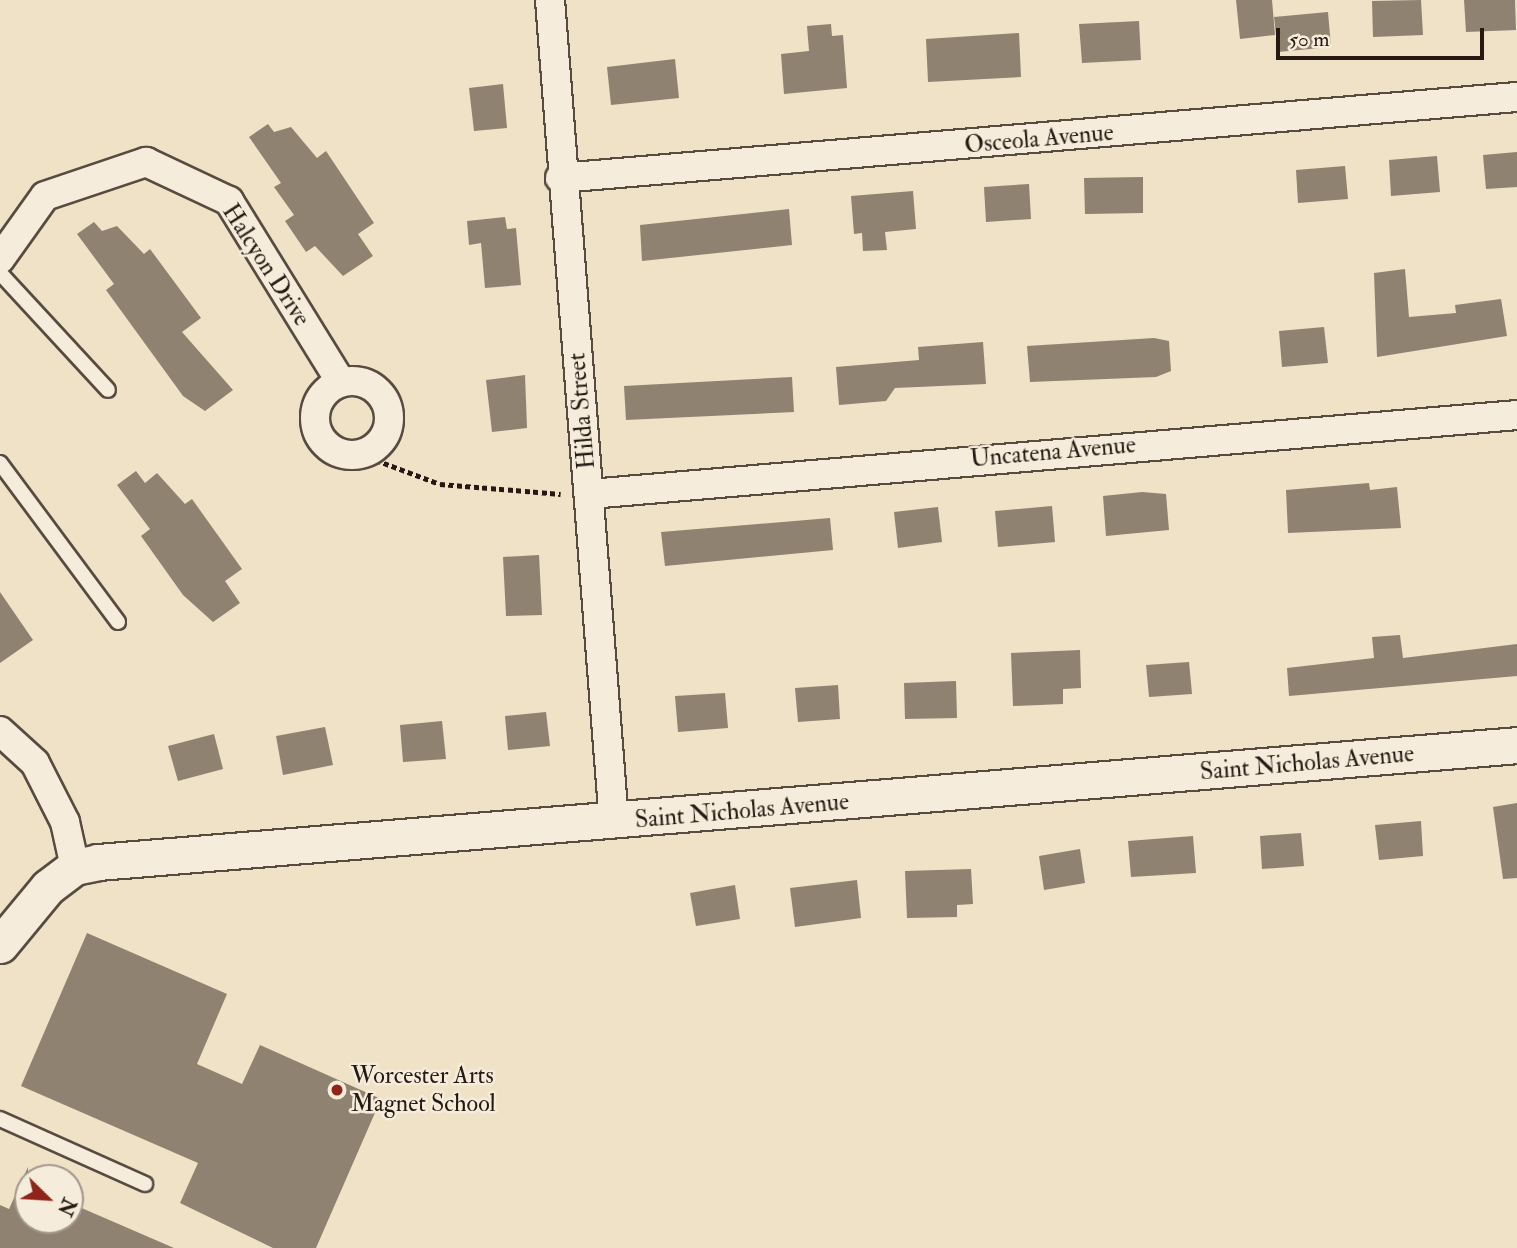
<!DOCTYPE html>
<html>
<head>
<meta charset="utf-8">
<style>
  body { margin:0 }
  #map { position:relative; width:1517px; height:1248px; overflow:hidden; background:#efe2c7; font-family:"IM FELL Double Pica",serif }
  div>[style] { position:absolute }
  .building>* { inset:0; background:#8f8271 }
  .path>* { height:4.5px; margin-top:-2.25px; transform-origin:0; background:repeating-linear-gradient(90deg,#261913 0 5px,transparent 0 8.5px) }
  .roads { filter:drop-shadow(2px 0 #584b40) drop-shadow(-2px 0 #584b40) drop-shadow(0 2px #584b40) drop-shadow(0 -2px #584b40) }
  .service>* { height:14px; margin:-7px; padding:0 7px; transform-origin:7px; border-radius:7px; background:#f5ecdb }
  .minor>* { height:28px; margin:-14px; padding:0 14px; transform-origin:14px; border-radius:14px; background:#f5ecdb }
  .minor>.ring { margin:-14px; padding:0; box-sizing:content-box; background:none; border:28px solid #f5ecdb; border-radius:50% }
  .tertiary>* { height:35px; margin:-17.5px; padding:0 17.5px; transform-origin:17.5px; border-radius:17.5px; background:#f5ecdb }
  .dots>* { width:19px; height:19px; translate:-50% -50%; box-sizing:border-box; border:4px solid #f5ecdb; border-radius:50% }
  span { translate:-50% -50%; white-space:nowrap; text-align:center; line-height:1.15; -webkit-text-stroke:5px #f5ecdb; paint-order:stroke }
  .street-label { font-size:24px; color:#261913 }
  .poi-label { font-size:24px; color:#261913 }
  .left { translate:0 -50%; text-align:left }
  .north { position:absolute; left:14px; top:1164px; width:70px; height:70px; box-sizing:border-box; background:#f5ecdb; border:2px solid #a2988b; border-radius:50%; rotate:114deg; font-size:19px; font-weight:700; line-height:28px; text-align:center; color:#261913 }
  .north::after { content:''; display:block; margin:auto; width:24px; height:32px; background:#8f2418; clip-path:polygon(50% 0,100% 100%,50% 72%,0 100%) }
  .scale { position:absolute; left:1276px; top:28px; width:208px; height:32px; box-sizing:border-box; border:4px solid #261913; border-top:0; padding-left:9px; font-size:21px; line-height:24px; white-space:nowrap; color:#261913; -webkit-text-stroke:5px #f5ecdb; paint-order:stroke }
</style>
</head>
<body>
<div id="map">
  <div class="building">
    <i style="clip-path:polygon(1236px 0,1272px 0,1275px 35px,1240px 39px)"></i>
    <i style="clip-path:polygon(1421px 0,1423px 35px,1373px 37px,1372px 1px)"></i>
    <i style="clip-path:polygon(1464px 0,1515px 0,1516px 30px,1466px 32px)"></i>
    <i style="clip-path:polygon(1328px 12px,1331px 47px,1278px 52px,1274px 17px)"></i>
    <i style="clip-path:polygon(1139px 21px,1141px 60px,1082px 63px,1079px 24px)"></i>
    <i style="clip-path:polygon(831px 24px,832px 36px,843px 35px,847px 88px,784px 94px,781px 54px,809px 51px,807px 26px)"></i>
    <i style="clip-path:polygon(1019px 33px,1021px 77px,928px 82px,926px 39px)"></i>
    <i style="clip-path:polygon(675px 59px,679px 98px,611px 105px,607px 67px)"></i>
    <i style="clip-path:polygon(503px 84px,507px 128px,474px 131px,469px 88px)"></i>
    <i style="clip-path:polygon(268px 124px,274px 132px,291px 127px,317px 158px,326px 151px,374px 223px,358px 234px,373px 256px,343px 276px,315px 246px,306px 252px,285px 221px,294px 215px,274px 187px,281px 183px,249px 137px)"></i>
    <i style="clip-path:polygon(1517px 152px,1517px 187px,1486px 189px,1483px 155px)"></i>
    <i style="clip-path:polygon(1437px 156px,1440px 192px,1391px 196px,1389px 160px)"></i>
    <i style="clip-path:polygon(1345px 166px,1348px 199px,1298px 203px,1296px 170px)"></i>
    <i style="clip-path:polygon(1143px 177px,1143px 213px,1085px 214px,1084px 178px)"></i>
    <i style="clip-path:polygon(1029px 184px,1031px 219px,986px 222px,984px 187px)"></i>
    <i style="clip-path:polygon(913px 191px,916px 229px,885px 232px,887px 250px,863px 251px,862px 233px,854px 234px,851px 196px)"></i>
    <i style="clip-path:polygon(789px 209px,792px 245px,642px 261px,640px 225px)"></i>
    <i style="clip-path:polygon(505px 217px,507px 229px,516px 228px,521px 285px,485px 288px,481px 243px,469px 245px,467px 221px)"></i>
    <i style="clip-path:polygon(94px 222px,102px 231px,117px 226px,144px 254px,150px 249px,201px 318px,182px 332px,233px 390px,205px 411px,183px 396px,106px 290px,114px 284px,77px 234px)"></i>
    <i style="clip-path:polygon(1405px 269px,1409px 317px,1456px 313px,1455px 305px,1501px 299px,1507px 336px,1377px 357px,1374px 273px)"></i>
    <i style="clip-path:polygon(1324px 327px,1328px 363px,1282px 367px,1279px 331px)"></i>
    <i style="clip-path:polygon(1154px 338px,1169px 341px,1171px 371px,1156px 377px,1030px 382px,1027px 346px)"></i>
    <i style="clip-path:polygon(983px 342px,986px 384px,895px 388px,886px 401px,839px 405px,836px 367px,919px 360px,918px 347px)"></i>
    <i style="clip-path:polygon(525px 375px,527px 428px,492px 432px,486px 380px)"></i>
    <i style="clip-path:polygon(792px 377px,794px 412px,626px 420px,624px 386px)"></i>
    <i style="clip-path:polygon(136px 471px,145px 483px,157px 473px,185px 504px,192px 499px,242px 569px,225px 581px,240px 603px,213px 622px,183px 595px,141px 536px,150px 529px,117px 485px)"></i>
    <i style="clip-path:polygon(1369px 483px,1370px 490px,1397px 487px,1401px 528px,1288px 533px,1286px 490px)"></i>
    <i style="clip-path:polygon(1142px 492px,1166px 494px,1169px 530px,1106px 536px,1103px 496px)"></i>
    <i style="clip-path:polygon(1052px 506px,1055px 542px,998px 547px,995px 511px)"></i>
    <i style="clip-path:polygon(938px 507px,942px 542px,898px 548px,894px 512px)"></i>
    <i style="clip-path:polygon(830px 518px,833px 550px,665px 566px,661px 532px)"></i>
    <i style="clip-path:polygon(539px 555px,542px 615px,506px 616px,503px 557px)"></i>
    <i style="clip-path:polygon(0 592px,33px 640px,0 663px)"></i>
    <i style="clip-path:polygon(1400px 635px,1403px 658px,1517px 644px,1517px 676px,1289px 696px,1287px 668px,1374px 658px,1372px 637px)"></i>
    <i style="clip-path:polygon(1080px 650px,1081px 688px,1063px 689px,1063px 704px,1013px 706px,1011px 653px)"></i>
    <i style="clip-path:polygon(1189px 662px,1192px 694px,1149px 697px,1146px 665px)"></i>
    <i style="clip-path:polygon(956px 681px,957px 718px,905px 719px,904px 683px)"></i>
    <i style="clip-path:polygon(838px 685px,840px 719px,798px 722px,795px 688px)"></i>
    <i style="clip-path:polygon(725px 693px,728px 728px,678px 732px,675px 696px)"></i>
    <i style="clip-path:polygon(546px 712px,550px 746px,508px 750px,505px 716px)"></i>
    <i style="clip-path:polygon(442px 721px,446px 759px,403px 762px,400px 725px)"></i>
    <i style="clip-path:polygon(325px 727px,333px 765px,283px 775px,276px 736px)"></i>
    <i style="clip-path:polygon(214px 734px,223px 769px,178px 781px,168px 746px)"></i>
    <i style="clip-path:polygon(1517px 803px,1517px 878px,1503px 879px,1493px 807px)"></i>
    <i style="clip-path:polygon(1421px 821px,1423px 856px,1379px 860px,1375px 825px)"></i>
    <i style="clip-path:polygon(1301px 833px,1304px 866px,1262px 869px,1260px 836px)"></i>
    <i style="clip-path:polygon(1193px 836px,1196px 873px,1131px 877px,1128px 841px)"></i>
    <i style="clip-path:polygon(1080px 849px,1085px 883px,1044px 890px,1039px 856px)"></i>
    <i style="clip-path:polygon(971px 869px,973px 904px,957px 905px,957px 917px,907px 918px,905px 871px)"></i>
    <i style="clip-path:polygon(857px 880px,861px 918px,795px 927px,790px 888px)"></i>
    <i style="clip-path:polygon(735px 885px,740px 919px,696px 926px,690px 893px)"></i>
    <i style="clip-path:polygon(87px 933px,227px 994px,197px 1064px,242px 1084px,260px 1045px,381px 1099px,316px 1248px,273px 1248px,180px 1203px,198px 1163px,21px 1086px)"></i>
    <i style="clip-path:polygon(28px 1167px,28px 1220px,70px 1220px,70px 1203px,174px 1248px,0 1248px,0 1205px,9px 1209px)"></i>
  </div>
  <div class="path">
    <i style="left:360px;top:454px;width:85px;rotate:20.6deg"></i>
    <i style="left:440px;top:484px;width:121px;rotate:4.7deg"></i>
  </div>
  <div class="roads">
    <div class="service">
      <i style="left:0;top:273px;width:159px;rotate:47.3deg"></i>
      <i style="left:0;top:463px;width:198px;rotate:53.4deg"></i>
      <i style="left:0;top:1119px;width:159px;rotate:24.1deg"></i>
    </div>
    <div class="minor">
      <i style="left:550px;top:0;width:824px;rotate:85.55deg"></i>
      <i style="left:560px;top:178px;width:960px;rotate:-4.84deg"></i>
      <i style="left:0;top:259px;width:77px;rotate:-54.5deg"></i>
      <i style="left:45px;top:196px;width:107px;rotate:-18.6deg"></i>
      <i style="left:146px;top:162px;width:92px;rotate:25.2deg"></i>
      <i style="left:229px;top:201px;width:213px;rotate:58.3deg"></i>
      <i class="ring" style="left:315px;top:381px;width:46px;height:46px"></i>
      <i style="left:590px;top:494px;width:930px;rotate:-4.87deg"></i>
      <i style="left:0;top:731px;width:47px;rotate:42.4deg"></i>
      <i style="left:35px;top:763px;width:66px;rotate:63deg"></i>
      <i style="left:65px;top:822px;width:46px;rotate:77.5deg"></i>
    </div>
    <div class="tertiary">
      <i style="left:0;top:945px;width:75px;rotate:-50.4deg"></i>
      <i style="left:48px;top:887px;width:34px;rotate:-37deg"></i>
      <i style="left:75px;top:867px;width:24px;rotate:-12deg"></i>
      <i style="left:98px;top:862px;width:1424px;rotate:-4.71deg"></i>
    </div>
  </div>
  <div class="dots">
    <i style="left:337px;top:1090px;background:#8f2418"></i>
  </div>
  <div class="street-label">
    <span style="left:1039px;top:139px;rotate:-5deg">Osceola Avenue</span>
    <span style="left:266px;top:265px;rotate:57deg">Halcyon Drive</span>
    <span style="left:582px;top:411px;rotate:-95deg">Hilda Street</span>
    <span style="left:1053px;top:452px;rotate:-5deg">Uncatena Avenue</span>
    <span style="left:1307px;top:763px;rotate:-5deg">Saint Nicholas Avenue</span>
    <span style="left:742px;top:811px;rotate:-5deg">Saint Nicholas Avenue</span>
  </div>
  <div class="poi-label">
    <span class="left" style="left:351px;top:1090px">Worcester Arts<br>Magnet School</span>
  </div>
  <div class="north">N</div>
  <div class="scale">50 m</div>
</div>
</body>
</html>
